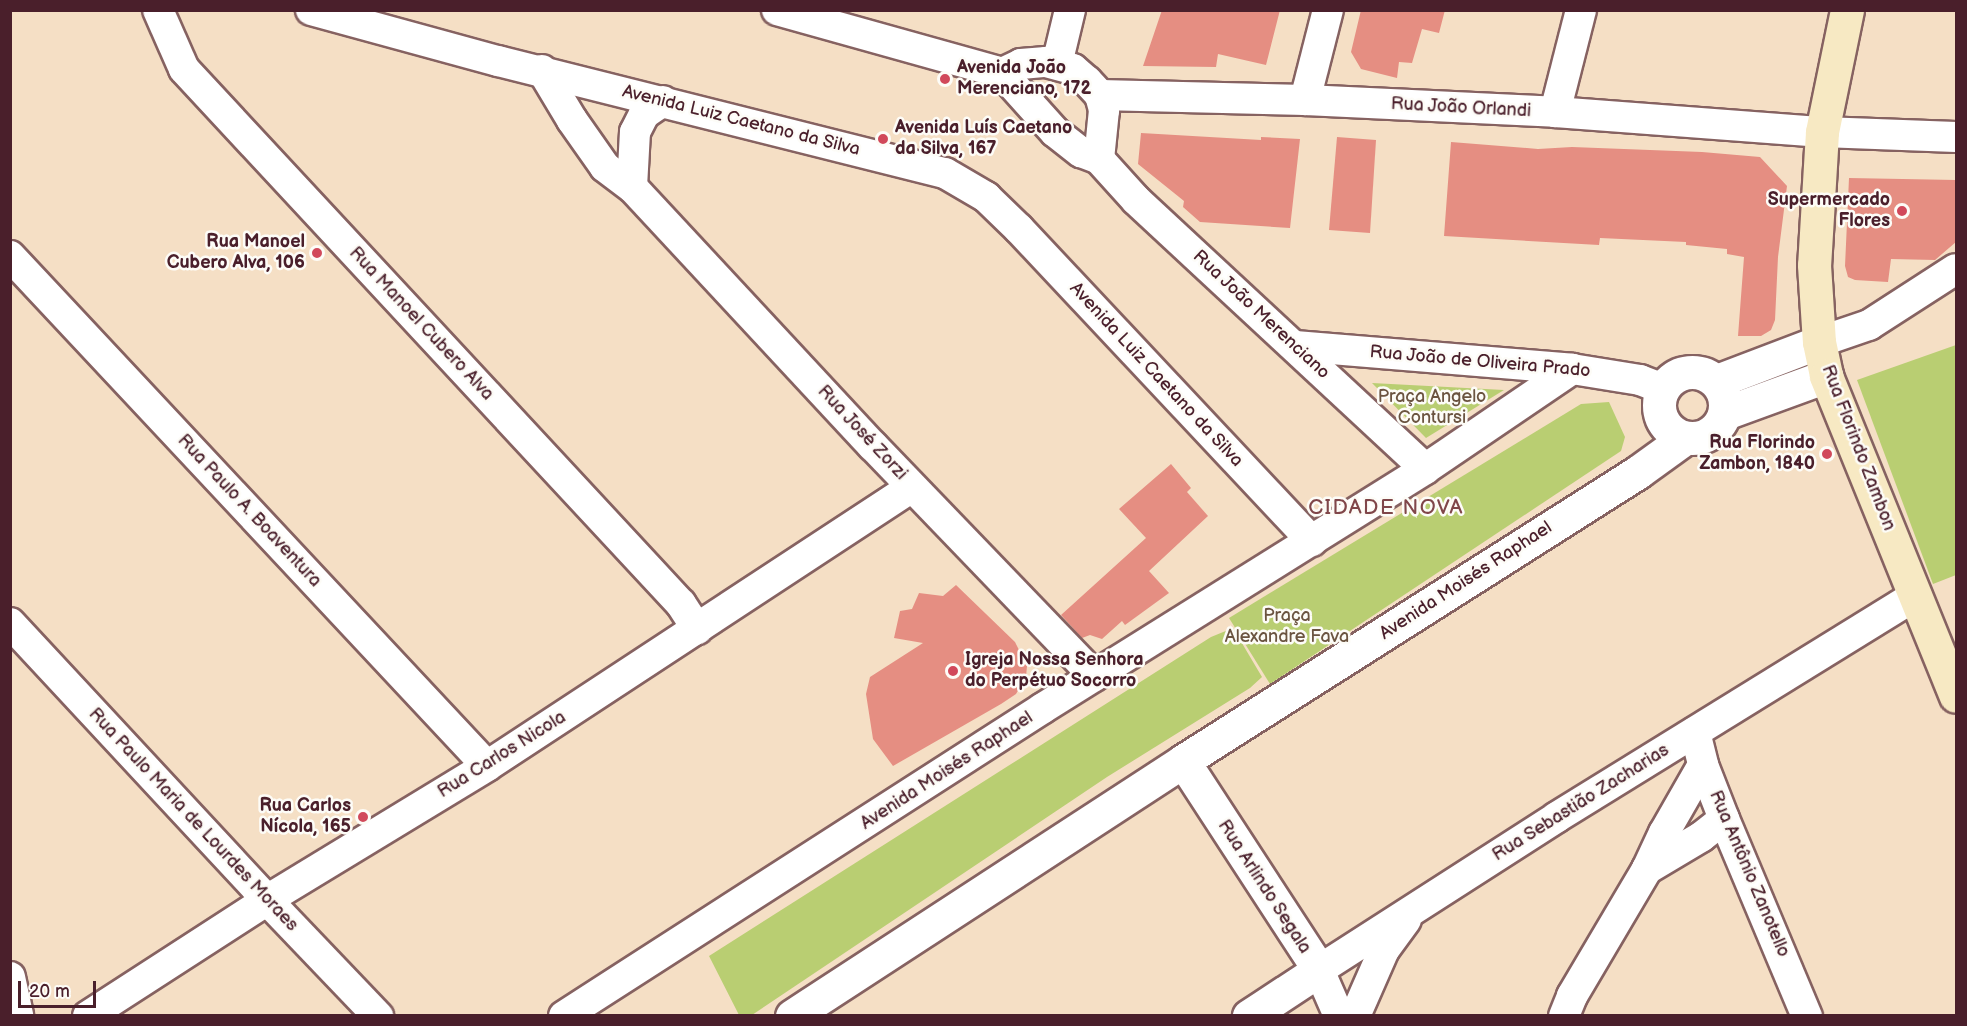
<!DOCTYPE html>
<html>
<head>
<meta charset="utf-8">
<style>
  body { margin:0 }
  #map { position:relative; width:1967px; height:1026px; overflow:hidden; background:#f5dfc5; font-family:"Balsamiq Sans",sans-serif }
  div>[style] { position:absolute }
  .green>* { inset:0; background:#b9ce72 }
  .building>* { inset:0; background:#e58e82 }
  .roads { filter:drop-shadow(2px 0 #866261) drop-shadow(-2px 0 #866261) drop-shadow(0 2px #866261) drop-shadow(0 -2px #866261) }
  .minor>* { height:30px; margin:-15px; padding:0 15px; transform-origin:15px; border-radius:15px; background:#fff }
  .tertiary>* { height:33px; margin:-16.5px; padding:0 16.5px; transform-origin:16.5px; border-radius:16.5px; background:#fff }
  .tertiary>.ring { margin:-16.5px; padding:0; box-sizing:content-box; background:none; border:33px solid #fff; border-radius:50% }
  .secondary>* { height:33px; margin:-16.5px; padding:0 16.5px; transform-origin:16.5px; border-radius:16.5px; background:#f7e9c3 }
  .dots>* { width:16px; height:16px; translate:-50% -50%; box-sizing:border-box; border:3px solid #fdfcf7; border-radius:50% }
  span { translate:-50% -50%; white-space:nowrap; text-align:center; line-height:1.15; -webkit-text-stroke:5px #fdfcf7; paint-order:stroke }
  .poi-label { font-size:18px; color:#4a1f2b; font-weight:700 }
  .left { translate:0 -50%; text-align:left }
  .right { translate:-100% -50%; text-align:right }
  .street-label { font-size:18px; color:#4a1f2b }
  .park-label { font-size:18px; color:#6b5440 }
  .quarter-label { font-size:21px; color:#804649; letter-spacing:1.5px }
  .frame { position:absolute; inset:0; border:12px solid #4a1f2b; pointer-events:none }
  .scale { position:absolute; left:18px; top:981px; width:78px; height:27px; box-sizing:border-box; border:3px solid #4a1f2b; border-top:0; padding-left:8px; font-size:18px; line-height:21px; white-space:nowrap; color:#4a1f2b; -webkit-text-stroke:4px #fdfcf7; paint-order:stroke }
</style>
</head>
<body>
<div id="map">
  <div class="green">
    <i style="clip-path:polygon(1956px 345px,1956px 575px,1933px 584px,1857px 380px)"></i>
    <i style="clip-path:polygon(1372px 383px,1504px 390px,1426px 438px)"></i>
    <i style="clip-path:polygon(1609px 402px,1625px 437px,1621px 451px,1270px 684px,1229px 618px,1581px 404px)"></i>
    <i style="clip-path:polygon(1233px 628px,1262px 677px,1250px 688px,1107px 777px,752px 1015px,739px 1015px,709px 956px,1211px 637px)"></i>
  </div>
  <div class="building">
    <i style="clip-path:polygon(1162px 10px,1280px 10px,1266px 65px,1218px 54px,1216px 67px,1143px 66px)"></i>
    <i style="clip-path:polygon(1361px 10px,1445px 10px,1439px 33px,1422px 29px,1412px 63px,1399px 62px,1397px 78px,1361px 69px,1351px 52px)"></i>
    <i style="clip-path:polygon(1141px 133px,1261px 140px,1261px 137px,1300px 139px,1290px 228px,1200px 222px,1183px 207px,1184px 201px,1138px 164px)"></i>
    <i style="clip-path:polygon(1337px 137px,1376px 140px,1370px 233px,1329px 230px)"></i>
    <i style="clip-path:polygon(1451px 142px,1538px 149px,1572px 147px,1702px 152px,1760px 157px,1787px 186px,1778px 257px,1775px 320px,1771px 330px,1761px 336px,1738px 336px,1744px 257px,1727px 254px,1727px 249px,1686px 245px,1686px 242px,1600px 238px,1599px 245px,1444px 236px)"></i>
    <i style="clip-path:polygon(1849px 178px,1956px 180px,1956px 242px,1935px 260px,1891px 259px,1888px 282px,1855px 280px,1848px 277px,1845px 266px)"></i>
    <i style="clip-path:polygon(1171px 464px,1191px 488px,1187px 492px,1208px 516px,1149px 571px,1169px 593px,1125px 625px,1122px 621px,1102px 639px,1090px 635px,1082px 638px,1061px 615px,1146px 538px,1119px 509px)"></i>
    <i style="clip-path:polygon(956px 585px,1015px 642px,1027px 666px,1026px 677px,1016px 694px,1001px 704px,893px 766px,873px 739px,866px 694px,870px 677px,923px 643px,894px 638px,900px 611px,912px 609px,919px 593px,943px 596px)"></i>
  </div>
  <div class="roads">
    <div class="minor">
      <i style="left:158px;top:10px;width:64px;rotate:66.2deg"></i>
      <i style="left:184px;top:69px;width:730px;rotate:47.11deg"></i>
      <i style="left:681px;top:604px;width:30px;rotate:57deg"></i>
      <i style="left:311px;top:10px;width:194px;rotate:15.3deg"></i>
      <i style="left:498px;top:61px;width:461px;rotate:14.1deg"></i>
      <i style="left:945px;top:173px;width:48px;rotate:30.3deg"></i>
      <i style="left:986px;top:197px;width:46px;rotate:44.1deg"></i>
      <i style="left:1019px;top:229px;width:428px;rotate:46.8deg"></i>
      <i style="left:777px;top:10px;width:234px;rotate:15.6deg"></i>
      <i style="left:1002px;top:73px;width:79px;rotate:48.1deg"></i>
      <i style="left:1055px;top:132px;width:33px;rotate:38deg"></i>
      <i style="left:1081px;top:152px;width:19px;rotate:21deg"></i>
      <i style="left:1099px;top:159px;width:55px;rotate:47.9deg"></i>
      <i style="left:1136px;top:200px;width:395px;rotate:42.9deg"></i>
      <i style="left:1057px;top:64px;width:56px;rotate:-76.5deg"></i>
      <i style="left:542px;top:70px;width:58px;rotate:59deg"></i>
      <i style="left:572px;top:120px;width:57px;rotate:54.9deg"></i>
      <i style="left:605px;top:167px;width:34px;rotate:37deg"></i>
      <i style="left:632px;top:187px;width:354px;rotate:47.1deg"></i>
      <i style="left:873px;top:446px;width:319px;rotate:46.1deg"></i>
      <i style="left:1002px;top:73px;width:21px;rotate:-25deg"></i>
      <i style="left:1021px;top:64px;width:25px;rotate:-5deg"></i>
      <i style="left:1046px;top:62px;width:28px;rotate:15deg"></i>
      <i style="left:1073px;top:69px;width:18px;rotate:41deg"></i>
      <i style="left:1087px;top:81px;width:19px;rotate:47deg"></i>
      <i style="left:1100px;top:95px;width:16px;rotate:75deg"></i>
      <i style="left:1104px;top:110px;width:49px;rotate:95.8deg"></i>
      <i style="left:1100px;top:95px;width:205px;rotate:1.4deg"></i>
      <i style="left:1305px;top:100px;width:250px;rotate:2.7deg"></i>
      <i style="left:1555px;top:112px;width:268px;rotate:4.3deg"></i>
      <i style="left:1822px;top:132px;width:134px;rotate:2.1deg"></i>
      <i style="left:1305px;top:100px;width:93px;rotate:-75.7deg"></i>
      <i style="left:1555px;top:112px;width:105px;rotate:-75.7deg"></i>
      <i style="left:632px;top:187px;width:55px;rotate:-86.9deg"></i>
      <i style="left:635px;top:132px;width:20px;rotate:-63deg"></i>
      <i style="left:644px;top:114px;width:23px;rotate:-34deg"></i>
      <i style="left:10px;top:256px;width:698px;rotate:46.91deg"></i>
      <i style="left:1819px;top:342px;width:53px;rotate:-18.8deg"></i>
      <i style="left:1869px;top:325px;width:103px;rotate:-32.8deg"></i>
      <i style="left:1295px;top:346px;width:278px;rotate:4.7deg"></i>
      <i style="left:1572px;top:369px;width:69px;rotate:9.2deg"></i>
      <i style="left:1640px;top:380px;width:25px;rotate:21deg"></i>
      <i style="left:10px;top:623px;width:378px;rotate:47.1deg"></i>
      <i style="left:267px;top:900px;width:161px;rotate:46.3deg"></i>
      <i style="left:1695px;top:732px;width:34px;rotate:76deg"></i>
      <i style="left:1703px;top:765px;width:58px;rotate:68.7deg"></i>
      <i style="left:1724px;top:819px;width:214px;rotate:67.2deg"></i>
      <i style="left:1647px;top:869px;width:63px;rotate:-30.7deg"></i>
      <i style="left:1701px;top:837px;width:29px;rotate:-38deg"></i>
      <i style="left:10px;top:977px;width:40px;rotate:78deg"></i>
      <i style="left:88px;top:1016px;width:213px;rotate:-32.9deg"></i>
      <i style="left:267px;top:900px;width:258px;rotate:-31.3deg"></i>
      <i style="left:487px;top:766px;width:508px;rotate:-33.28deg"></i>
      <i style="left:564px;top:1016px;width:569px;rotate:-32.74deg"></i>
      <i style="left:1043px;top:708px;width:451px;rotate:-32deg"></i>
      <i style="left:1425px;top:469px;width:178px;rotate:-34.2deg"></i>
      <i style="left:1339px;top:1016px;width:50px;rotate:-113.5deg"></i>
      <i style="left:1319px;top:970px;width:283px;rotate:-32.7deg"></i>
      <i style="left:1557px;top:817px;width:422px;rotate:-31.7deg"></i>
      <i style="left:1355px;top:1016px;width:72px;rotate:-66.3deg"></i>
      <i style="left:1384px;top:950px;width:37px;rotate:-54deg"></i>
      <i style="left:1564px;top:1016px;width:22px;rotate:-68deg"></i>
      <i style="left:1572px;top:996px;width:147px;rotate:-59.4deg"></i>
      <i style="left:1647px;top:869px;width:40px;rotate:-65deg"></i>
      <i style="left:1664px;top:833px;width:78px;rotate:-60.2deg"></i>
    </div>
    <div class="tertiary">
      <i class="ring" style="left:1659px;top:372px;width:33px;height:33px"></i>
      <i style="left:1717px;top:381px;width:109px;rotate:-20.9deg"></i>
      <i style="left:1725px;top:413px;width:108px;rotate:-20.1deg"></i>
      <i style="left:1183px;top:761px;width:249px;rotate:56.9deg"></i>
      <i style="left:1319px;top:970px;width:84px;rotate:146.7deg"></i>
      <i style="left:792px;top:1016px;width:467px;rotate:-33.1deg"></i>
      <i style="left:1183px;top:761px;width:539px;rotate:-32.42deg"></i>
      <i style="left:1638px;top:472px;width:58px;rotate:-35.9deg"></i>
    </div>
    <div class="secondary">
      <i style="left:1847px;top:10px;width:125px;rotate:101.6deg"></i>
      <i style="left:1822px;top:132px;width:133px;rotate:93.4deg"></i>
      <i style="left:1814px;top:265px;width:77px;rotate:86.3deg"></i>
      <i style="left:1819px;top:342px;width:35px;rotate:78deg"></i>
      <i style="left:1826px;top:376px;width:345px;rotate:67.9deg"></i>
    </div>
  </div>
  <div class="dots">
    <i style="left:945px;top:79px;background:#d1495b"></i>
    <i style="left:883px;top:139px;background:#d1495b"></i>
    <i style="left:1902px;top:211px;background:#d1495b"></i>
    <i style="left:317px;top:253px;background:#d1495b"></i>
    <i style="left:1827px;top:454px;background:#d1495b"></i>
    <i style="left:953px;top:671px;background:#d1495b"></i>
    <i style="left:363px;top:817px;background:#d1495b"></i>
  </div>
  <div class="poi-label">
    <span class="left" style="left:957px;top:79px">Avenida João<br>Merenciano, 172</span>
    <span class="left" style="left:895px;top:139px">Avenida Luís Caetano<br>da Silva, 167</span>
    <span class="right" style="left:1890px;top:211px">Supermercado<br>Flores</span>
    <span class="right" style="left:305px;top:253px">Rua Manoel<br>Cubero Alva, 106</span>
    <span class="right" style="left:1815px;top:454px">Rua Florindo<br>Zambon, 1840</span>
    <span class="left" style="left:965px;top:671px">Igreja Nossa Senhora<br>do Perpétuo Socorro</span>
    <span class="right" style="left:351px;top:817px">Rua Carlos<br>Nícola, 165</span>
  </div>
  <div class="street-label">
    <span style="left:1461px;top:108px;rotate:3deg">Rua João Orlandi</span>
    <span style="left:741px;top:121px;rotate:14deg">Avenida Luiz Caetano da Silva</span>
    <span style="left:1261px;top:315px;rotate:43deg">Rua João Merenciano</span>
    <span style="left:421px;top:324px;rotate:47deg">Rua Manoel Cubero Alva</span>
    <span style="left:1480px;top:362px;rotate:5deg">Rua João de Oliveira Prado</span>
    <span style="left:1156px;top:375px;rotate:47deg">Avenida Luiz Caetano da Silva</span>
    <span style="left:862px;top:433px;rotate:47deg">Rua José Zorzi</span>
    <span style="left:1858px;top:448px;rotate:69deg">Rua Florindo Zambon</span>
    <span style="left:249px;top:511px;rotate:47deg">Rua Paulo A. Boaventura</span>
    <span style="left:1466px;top:581px;rotate:-33deg">Avenida Moisés Raphael</span>
    <span style="left:502px;top:755px;rotate:-32deg">Rua Carlos Nicola</span>
    <span style="left:947px;top:771px;rotate:-33deg">Avenida Moisés Raphael</span>
    <span style="left:1581px;top:803px;rotate:-32deg">Rua Sebastião Zacharias</span>
    <span style="left:193px;top:820px;rotate:47deg">Rua Paulo Maria de Lourdes Moraes</span>
    <span style="left:1749px;top:874px;rotate:67deg">Rua Antônio Zanotello</span>
    <span style="left:1264px;top:887px;rotate:57deg">Rua Arlindo Segala</span>
  </div>
  <div class="park-label">
    <span style="left:1432px;top:408px">Praça Angelo<br>Contursi</span>
    <span style="left:1287px;top:627px">Praça<br>Alexandre Fava</span>
  </div>
  <div class="quarter-label">
    <span style="left:1386px;top:508px">CIDADE NOVA</span>
  </div>
  <div class="frame"></div>
  <div class="scale">20 m</div>
</div>
</body>
</html>
